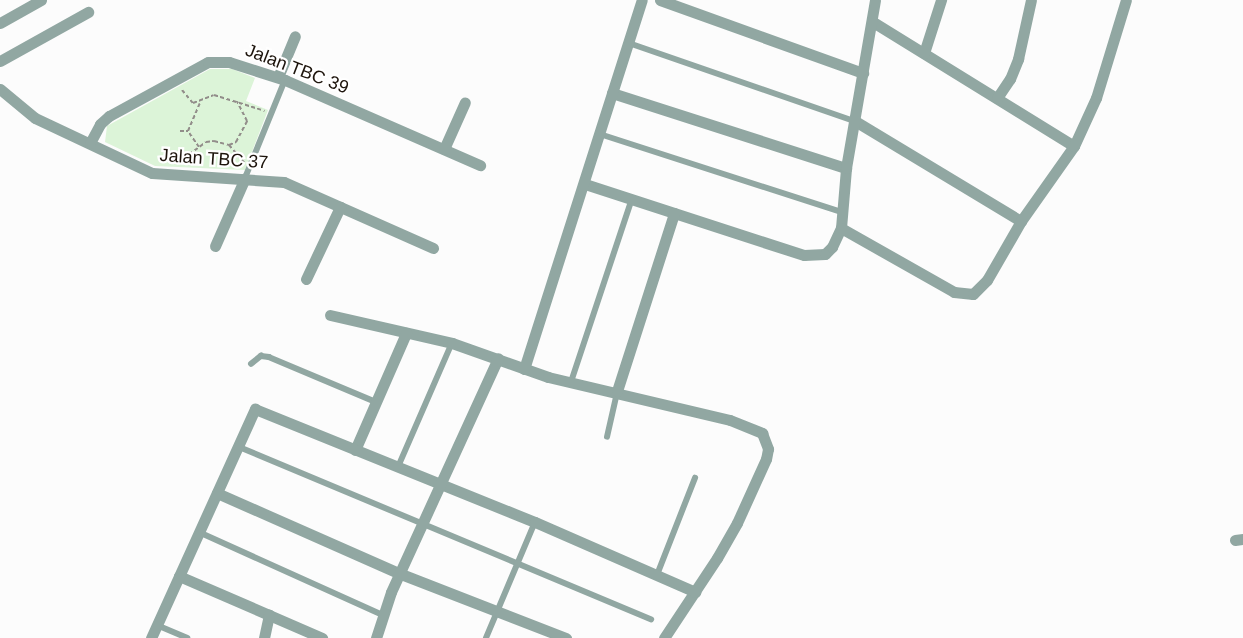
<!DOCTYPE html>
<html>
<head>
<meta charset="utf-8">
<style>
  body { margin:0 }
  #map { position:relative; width:1243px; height:638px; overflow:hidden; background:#fcfcfc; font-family:Helvetica,sans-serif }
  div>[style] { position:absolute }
  .green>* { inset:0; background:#dcf4d8 }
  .path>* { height:2px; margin-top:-1px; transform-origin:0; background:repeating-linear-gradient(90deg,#928d8a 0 4px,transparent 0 6.5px) }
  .service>* { height:5.5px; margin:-2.75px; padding:0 2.75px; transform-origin:2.75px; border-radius:2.75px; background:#91a7a2 }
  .minor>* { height:11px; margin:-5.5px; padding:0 5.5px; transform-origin:5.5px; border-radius:5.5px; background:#91a7a2 }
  span { translate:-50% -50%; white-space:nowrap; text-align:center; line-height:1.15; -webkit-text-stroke:4.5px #fff; paint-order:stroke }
  .street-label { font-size:18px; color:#1d140c }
</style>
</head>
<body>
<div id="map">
  <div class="green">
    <i style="clip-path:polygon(210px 69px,232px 69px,255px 78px,246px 101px,268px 110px,245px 170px,155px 166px,105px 142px,107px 126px)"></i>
  </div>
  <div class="path">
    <i style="left:182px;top:90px;width:17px;rotate:50deg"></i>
    <i style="left:193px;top:103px;width:22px;rotate:-21deg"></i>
    <i style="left:214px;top:95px;width:53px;rotate:17.4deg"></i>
    <i style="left:180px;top:131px;width:8px"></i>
    <i style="left:229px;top:145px;width:8px;rotate:-23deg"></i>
    <i style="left:236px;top:142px;width:24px;rotate:-62deg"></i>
    <i style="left:247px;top:121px;width:22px;rotate:-117deg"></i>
    <i style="left:199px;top:147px;width:19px;rotate:-125deg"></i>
    <i style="left:188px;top:131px;width:30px;rotate:-67deg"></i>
    <i style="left:182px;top:164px;width:6px;rotate:-72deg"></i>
    <i style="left:184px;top:158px;width:27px;rotate:-36deg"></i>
    <i style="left:206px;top:142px;width:8px;rotate:-7deg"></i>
    <i style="left:214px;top:141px;width:16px;rotate:15deg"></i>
    <i style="left:229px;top:145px;width:23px;rotate:49deg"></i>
  </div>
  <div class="service">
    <i style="left:629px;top:43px;width:238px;rotate:19.1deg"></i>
    <i style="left:600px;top:134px;width:254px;rotate:17.9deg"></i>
    <i style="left:245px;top:178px;width:106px;rotate:-67.8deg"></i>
    <i style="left:251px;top:364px;width:13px;rotate:-39deg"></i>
    <i style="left:261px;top:356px;width:8px;rotate:7deg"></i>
    <i style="left:269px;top:357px;width:116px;rotate:22.8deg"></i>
    <i style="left:571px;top:382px;width:193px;rotate:-71.6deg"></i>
    <i style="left:607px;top:437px;width:45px;rotate:-77.2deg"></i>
    <i style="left:237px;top:446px;width:449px;rotate:22.7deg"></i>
    <i style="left:398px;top:467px;width:135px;rotate:-66.5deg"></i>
    <i style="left:199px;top:532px;width:202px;rotate:24.3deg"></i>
    <i style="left:657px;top:575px;width:104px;rotate:-68.6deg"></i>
    <i style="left:157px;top:625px;width:33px;rotate:23deg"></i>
    <i style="left:486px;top:638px;width:126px;rotate:-67.1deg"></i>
  </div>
  <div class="minor">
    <i style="left:660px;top:0;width:216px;rotate:19.8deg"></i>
    <i style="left:873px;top:22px;width:236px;rotate:31.7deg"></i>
    <i style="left:0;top:23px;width:47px;rotate:-29.3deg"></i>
    <i style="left:924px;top:53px;width:56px;rotate:-72.2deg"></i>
    <i style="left:0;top:61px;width:101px;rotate:-29.1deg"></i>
    <i style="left:278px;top:77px;width:44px;rotate:-67.5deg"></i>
    <i style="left:0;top:89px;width:45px;rotate:39.6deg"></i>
    <i style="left:35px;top:118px;width:129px;rotate:25.2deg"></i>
    <i style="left:152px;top:173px;width:132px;rotate:3.9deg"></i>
    <i style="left:284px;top:182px;width:163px;rotate:23.9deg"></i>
    <i style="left:612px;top:93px;width:246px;rotate:17.8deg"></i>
    <i style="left:997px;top:98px;width:23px;rotate:-56deg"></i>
    <i style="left:1010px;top:79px;width:22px;rotate:-68deg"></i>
    <i style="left:1018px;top:59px;width:60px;rotate:-77.6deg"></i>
    <i style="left:855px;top:121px;width:194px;rotate:31.1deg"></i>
    <i style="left:90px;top:143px;width:21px;rotate:-62deg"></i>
    <i style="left:100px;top:124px;width:12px;rotate:-42deg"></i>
    <i style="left:109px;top:116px;width:113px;rotate:-28.6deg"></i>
    <i style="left:208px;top:62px;width:21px"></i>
    <i style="left:229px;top:62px;width:59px;rotate:17.8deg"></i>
    <i style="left:285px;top:80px;width:213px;rotate:23.6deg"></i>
    <i style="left:444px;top:149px;width:51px;rotate:-65.9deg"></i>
    <i style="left:585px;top:184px;width:230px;rotate:18deg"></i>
    <i style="left:804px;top:255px;width:21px;rotate:-3deg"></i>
    <i style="left:825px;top:254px;width:10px;rotate:-45deg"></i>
    <i style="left:832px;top:247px;width:21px;rotate:-65deg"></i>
    <i style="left:841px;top:228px;width:60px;rotate:-85.2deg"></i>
    <i style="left:846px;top:168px;width:170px;rotate:-80.2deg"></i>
    <i style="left:841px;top:228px;width:130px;rotate:29.5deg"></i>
    <i style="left:954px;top:292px;width:19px;rotate:6deg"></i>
    <i style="left:973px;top:294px;width:20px;rotate:-45deg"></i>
    <i style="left:987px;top:280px;width:68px;rotate:-60deg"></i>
    <i style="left:1021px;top:221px;width:92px;rotate:-54.8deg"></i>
    <i style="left:1074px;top:146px;width:53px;rotate:-65.4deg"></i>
    <i style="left:1096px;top:98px;width:102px;rotate:-73deg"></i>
    <i style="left:215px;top:246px;width:74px;rotate:-66.2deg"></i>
    <i style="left:306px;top:279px;width:80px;rotate:-64.7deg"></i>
    <i style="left:330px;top:315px;width:125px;rotate:12.9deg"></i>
    <i style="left:452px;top:343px;width:102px;rotate:19.5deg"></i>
    <i style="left:548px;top:377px;width:187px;rotate:13.3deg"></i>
    <i style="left:730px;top:420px;width:35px;rotate:22deg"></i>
    <i style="left:762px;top:433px;width:17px;rotate:69deg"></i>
    <i style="left:768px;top:449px;width:10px;rotate:101deg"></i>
    <i style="left:766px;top:459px;width:70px;rotate:114.4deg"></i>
    <i style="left:737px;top:523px;width:40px;rotate:119.7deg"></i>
    <i style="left:717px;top:558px;width:96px;rotate:123.5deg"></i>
    <i style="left:524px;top:369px;width:387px;rotate:-72.3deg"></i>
    <i style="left:617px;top:391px;width:187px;rotate:-72.2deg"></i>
    <i style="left:355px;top:450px;width:128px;rotate:-66.4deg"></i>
    <i style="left:217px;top:493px;width:201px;rotate:23.8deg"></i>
    <i style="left:401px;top:574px;width:177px;rotate:21.2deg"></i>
    <i style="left:1235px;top:540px;width:8px;rotate:-7deg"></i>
    <i style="left:179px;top:576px;width:156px;rotate:23.4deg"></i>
    <i style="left:151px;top:638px;width:252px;rotate:-65.6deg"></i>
    <i style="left:255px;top:409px;width:302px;rotate:22deg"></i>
    <i style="left:535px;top:522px;width:175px;rotate:23.6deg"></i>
    <i style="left:264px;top:638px;width:24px;rotate:-78deg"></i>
    <i style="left:376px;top:638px;width:48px;rotate:-71.9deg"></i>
    <i style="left:391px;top:592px;width:257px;rotate:-65.4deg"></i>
  </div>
  <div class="street-label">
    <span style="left:297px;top:69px;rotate:21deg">Jalan TBC 39</span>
    <span style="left:214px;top:159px;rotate:4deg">Jalan TBC 37</span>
  </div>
</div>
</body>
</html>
